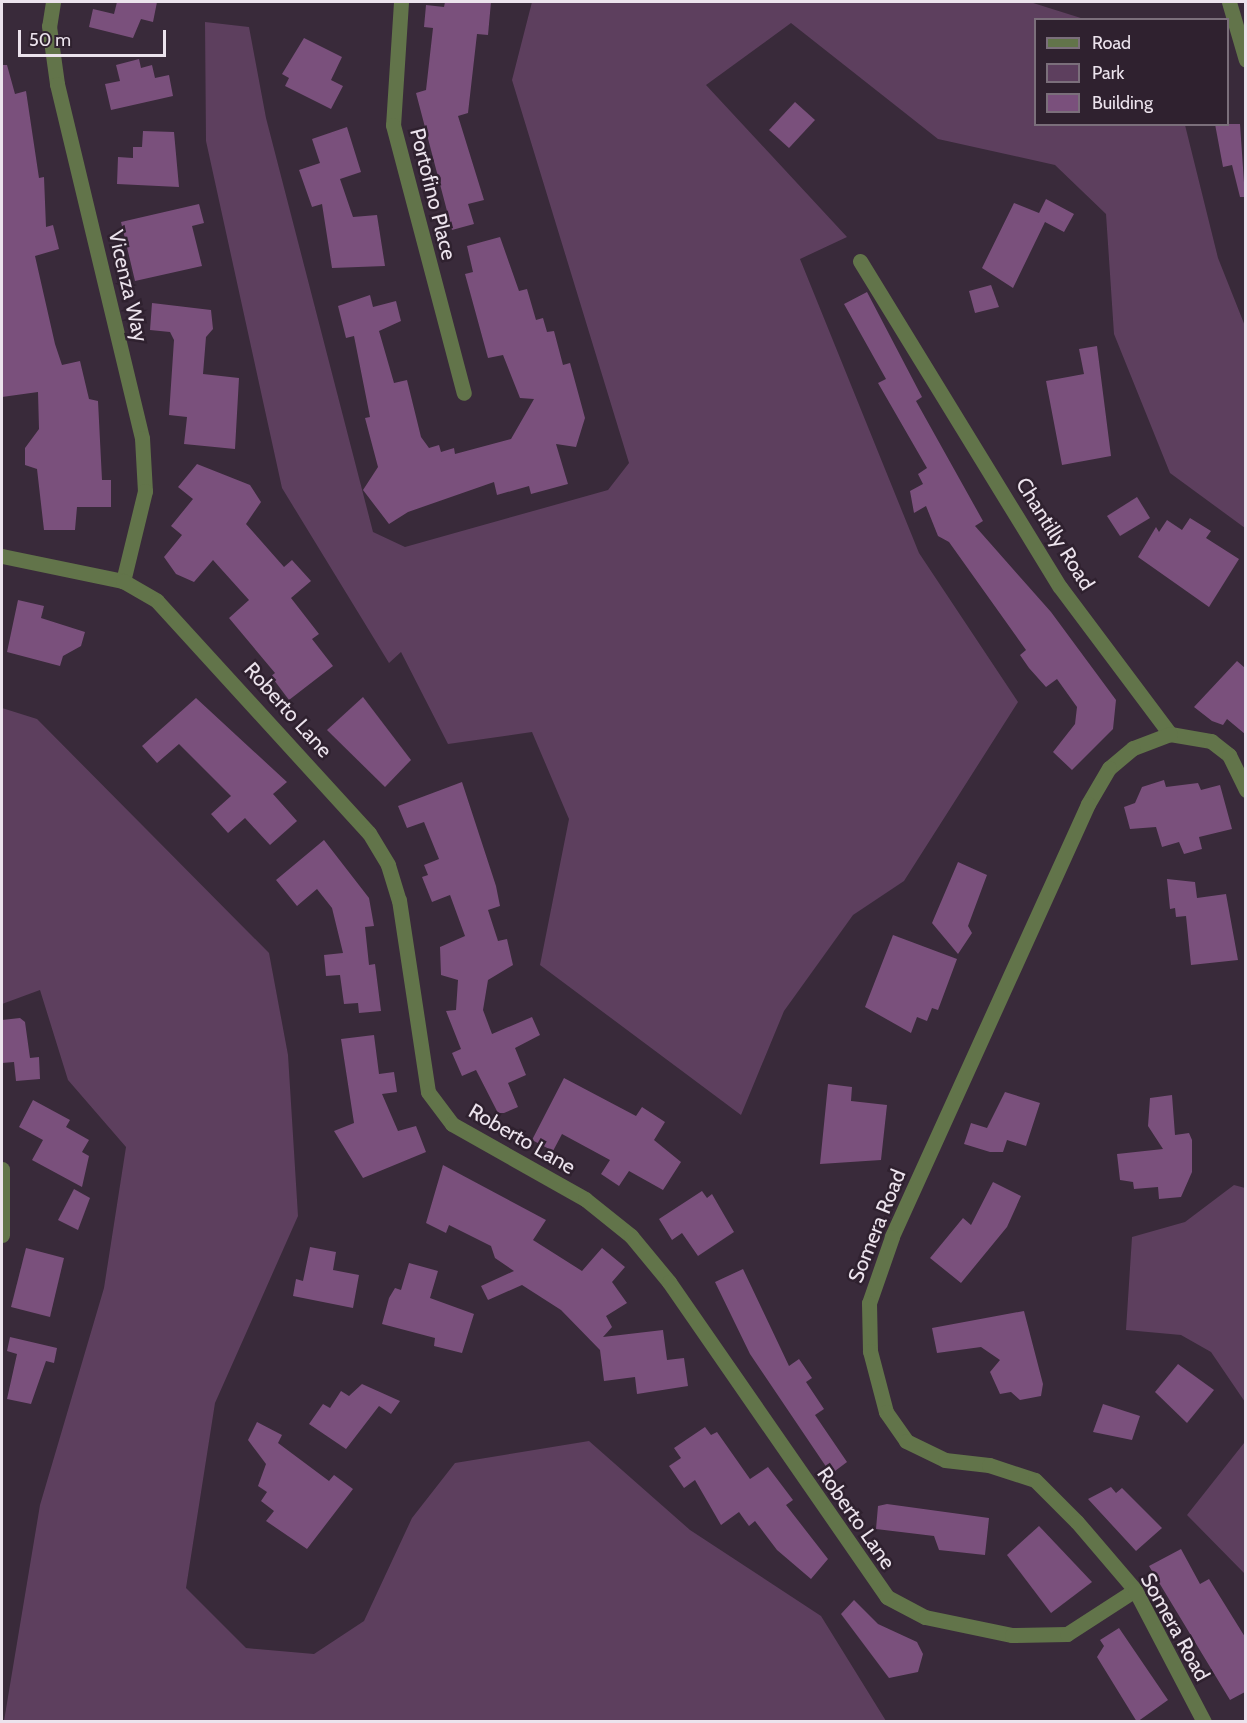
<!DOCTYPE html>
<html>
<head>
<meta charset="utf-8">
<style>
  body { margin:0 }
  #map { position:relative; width:1247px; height:1723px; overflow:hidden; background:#392a3a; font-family:Cabin,sans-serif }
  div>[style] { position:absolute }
  .green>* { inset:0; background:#5d3f5e }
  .building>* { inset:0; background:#7a507c }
  .minor>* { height:15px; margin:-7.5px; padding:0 7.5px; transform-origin:7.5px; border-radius:7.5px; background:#62744a }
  span { translate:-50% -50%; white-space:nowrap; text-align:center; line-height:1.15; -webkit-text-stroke:5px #2f212f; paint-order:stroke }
  .street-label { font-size:21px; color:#ece3ed }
  .frame { position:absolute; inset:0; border:3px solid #ece3ed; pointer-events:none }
  .legend { position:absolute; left:1034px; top:18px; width:195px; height:108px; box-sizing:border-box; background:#2f212f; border:2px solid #7b6f7b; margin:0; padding:8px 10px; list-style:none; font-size:18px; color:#ece3ed }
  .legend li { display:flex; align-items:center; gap:12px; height:30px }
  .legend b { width:30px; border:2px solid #7b6f7b }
  .scale { position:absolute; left:18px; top:30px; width:148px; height:27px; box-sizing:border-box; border:3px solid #ece3ed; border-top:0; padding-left:8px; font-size:18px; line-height:21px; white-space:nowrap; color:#ece3ed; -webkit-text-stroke:4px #2f212f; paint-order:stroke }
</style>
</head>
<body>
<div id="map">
  <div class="green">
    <i style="clip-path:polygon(532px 2px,1030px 2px,1084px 19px,1036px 20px,1036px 124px,1185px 125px,1218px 258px,1245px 326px,1245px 528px,1170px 473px,1114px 334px,1106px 214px,1055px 165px,938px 139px,791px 23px,706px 85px,847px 237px,800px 259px,919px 553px,1018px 702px,904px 881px,853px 915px,784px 1011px,741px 1115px,540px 965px,569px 819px,532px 732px,448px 744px,401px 652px,389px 663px,282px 488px,206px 141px,205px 22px,249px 27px,266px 118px,373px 532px,405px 547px,608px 490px,629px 463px,512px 80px)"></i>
    <i style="clip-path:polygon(2px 708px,37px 719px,269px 953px,288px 1055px,298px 1216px,215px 1403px,186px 1588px,246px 1648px,314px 1654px,364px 1621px,412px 1518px,455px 1463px,589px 1441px,690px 1530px,821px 1616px,886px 1721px,4px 1721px,40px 1505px,104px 1288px,126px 1147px,68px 1080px,40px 990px,2px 1004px)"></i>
    <i style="clip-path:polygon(1234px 1185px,1245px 1188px,1245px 1402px,1211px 1352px,1181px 1335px,1126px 1330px,1132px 1237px,1185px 1222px)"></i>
    <i style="clip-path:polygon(1245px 1433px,1245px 1574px,1187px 1515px,1244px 1443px)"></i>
  </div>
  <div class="building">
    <i style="clip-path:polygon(117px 2px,157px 2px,153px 22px,141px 19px,133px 38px,89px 27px,93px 9px,114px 14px)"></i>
    <i style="clip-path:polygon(445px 2px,491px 2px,488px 35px,477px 34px,468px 113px,458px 116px,484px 200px,468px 204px,474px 224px,452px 230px,416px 93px,426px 90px,433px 28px,424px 27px,426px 5px,444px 7px)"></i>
    <i style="clip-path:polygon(304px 38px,342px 57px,331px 80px,343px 86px,331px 109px,285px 86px,289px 78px,282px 74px)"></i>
    <i style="clip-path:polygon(139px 59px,141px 68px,152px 65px,155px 78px,169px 75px,173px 96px,111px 110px,105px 84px,120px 81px,116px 65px)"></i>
    <i style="clip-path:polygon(2px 65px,7px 65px,15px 94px,26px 91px,39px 178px,44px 177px,46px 227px,53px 225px,59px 249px,35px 256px,55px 344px,62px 365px,80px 361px,89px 399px,98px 401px,102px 480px,111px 480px,111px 507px,77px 507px,75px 530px,44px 530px,37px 469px,25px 465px,25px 448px,39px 429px,38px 392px,2px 397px)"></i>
    <i style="clip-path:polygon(795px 102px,815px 120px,789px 148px,769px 130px)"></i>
    <i style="clip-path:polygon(1215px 124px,1240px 124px,1245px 197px,1240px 197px,1232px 165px,1223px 167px)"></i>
    <i style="clip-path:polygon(347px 127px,361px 172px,340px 179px,353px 217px,377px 215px,385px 266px,332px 268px,322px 204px,312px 207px,299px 170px,320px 163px,312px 139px)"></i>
    <i style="clip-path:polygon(143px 131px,174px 132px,179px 187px,117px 184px,118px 157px,133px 158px,133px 147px,142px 147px)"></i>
    <i style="clip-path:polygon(1046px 199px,1074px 214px,1064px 232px,1045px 222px,1013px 288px,982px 268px,1014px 203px,1039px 213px)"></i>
    <i style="clip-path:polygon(199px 204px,204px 223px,192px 226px,202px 266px,135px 281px,121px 222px)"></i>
    <i style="clip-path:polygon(500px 237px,519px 291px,527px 289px,536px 320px,543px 318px,547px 332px,554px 331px,563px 365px,570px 363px,585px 418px,576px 447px,556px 444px,568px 484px,531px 494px,529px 486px,497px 495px,494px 482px,408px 512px,389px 524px,363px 490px,378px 467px,365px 418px,370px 417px,354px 336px,346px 338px,338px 306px,370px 295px,373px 307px,396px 301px,401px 321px,379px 331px,394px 383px,407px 380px,421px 437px,429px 448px,439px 445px,441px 452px,454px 448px,455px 454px,511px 439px,534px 399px,520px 398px,503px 355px,488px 358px,465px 274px,473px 272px,467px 246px)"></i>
    <i style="clip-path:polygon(991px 285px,999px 307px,975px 313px,969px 291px)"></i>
    <i style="clip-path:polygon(867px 292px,922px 397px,916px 401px,983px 521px,975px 526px,1051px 612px,1116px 700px,1113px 729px,1072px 770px,1053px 752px,1075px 724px,1077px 707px,1057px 679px,1046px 687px,1029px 668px,1020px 655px,1026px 650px,949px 542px,938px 536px,926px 506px,914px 513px,910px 491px,923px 484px,918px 474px,927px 468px,878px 383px,886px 379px,844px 304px)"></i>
    <i style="clip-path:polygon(152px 303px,211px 310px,213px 329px,206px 337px,203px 374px,239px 378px,235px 449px,184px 444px,187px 417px,169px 415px,174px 340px,170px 332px,150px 330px)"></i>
    <i style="clip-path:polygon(1097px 346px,1111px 456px,1062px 465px,1046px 381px,1084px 374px,1079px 349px)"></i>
    <i style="clip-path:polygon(197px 464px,250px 485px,261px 502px,246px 524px,284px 567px,292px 560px,311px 581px,291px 598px,319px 634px,312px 639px,333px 666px,289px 700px,271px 676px,275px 673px,229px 618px,249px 600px,213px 560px,194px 582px,176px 574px,164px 557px,182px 535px,171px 526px,193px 499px,178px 487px)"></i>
    <i style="clip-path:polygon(1137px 497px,1150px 518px,1120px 536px,1107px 516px)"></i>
    <i style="clip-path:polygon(1190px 518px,1211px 531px,1206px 538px,1239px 559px,1209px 607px,1138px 557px,1156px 527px,1159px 532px,1167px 520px,1182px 530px)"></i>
    <i style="clip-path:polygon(18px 600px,44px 606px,41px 618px,85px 632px,81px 646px,63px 656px,60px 666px,7px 652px)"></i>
    <i style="clip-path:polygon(1237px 661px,1245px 668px,1245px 734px,1227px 719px,1223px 725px,1212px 721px,1194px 707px)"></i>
    <i style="clip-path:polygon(363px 697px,411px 760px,385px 787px,327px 730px)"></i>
    <i style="clip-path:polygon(196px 698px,287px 782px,273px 794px,297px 821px,270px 845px,245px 818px,228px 833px,211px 814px,231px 796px,179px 744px,157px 763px,142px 746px)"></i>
    <i style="clip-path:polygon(1164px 780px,1166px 787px,1198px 783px,1201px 790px,1220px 785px,1232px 829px,1199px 837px,1202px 849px,1184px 854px,1179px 842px,1162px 847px,1156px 827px,1130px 829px,1124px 807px,1135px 803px,1142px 787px)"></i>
    <i style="clip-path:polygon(462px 782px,496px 886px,500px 906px,488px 910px,498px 941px,507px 939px,513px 965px,488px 980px,483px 1010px,492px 1034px,532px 1017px,540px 1035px,515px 1048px,526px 1075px,508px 1083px,518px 1107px,504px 1113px,498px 1113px,476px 1070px,462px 1076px,452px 1053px,461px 1049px,446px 1011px,456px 1010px,458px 980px,441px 975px,440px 947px,465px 936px,450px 895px,432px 902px,422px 877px,428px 875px,424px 865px,439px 859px,424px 822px,407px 828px,398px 806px)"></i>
    <i style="clip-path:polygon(324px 840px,369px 898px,374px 926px,365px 927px,369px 965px,375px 964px,381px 1011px,359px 1013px,358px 1003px,344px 1004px,340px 975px,326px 976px,324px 955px,343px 953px,332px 908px,317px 889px,297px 906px,276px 880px)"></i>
    <i style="clip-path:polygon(958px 862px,987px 875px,968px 926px,972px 933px,958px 954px,932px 923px)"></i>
    <i style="clip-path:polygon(1167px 879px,1195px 882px,1197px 898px,1226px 894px,1238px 960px,1191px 965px,1186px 916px,1176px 917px,1175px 908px,1170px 909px)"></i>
    <i style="clip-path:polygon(893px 935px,957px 959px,938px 1010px,932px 1008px,927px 1021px,917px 1017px,911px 1033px,865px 1007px)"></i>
    <i style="clip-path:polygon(20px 1018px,25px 1022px,30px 1058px,39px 1057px,40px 1079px,16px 1081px,14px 1062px,2px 1063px,2px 1020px)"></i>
    <i style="clip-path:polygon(374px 1035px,379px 1074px,394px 1072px,397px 1092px,382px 1094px,398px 1131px,416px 1126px,426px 1152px,363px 1178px,334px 1131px,354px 1123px,341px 1039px)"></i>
    <i style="clip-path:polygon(564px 1078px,636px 1116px,642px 1107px,665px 1122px,654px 1140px,681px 1162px,663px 1190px,629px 1171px,619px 1186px,601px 1174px,610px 1160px,562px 1134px,553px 1151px,532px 1140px)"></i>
    <i style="clip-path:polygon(828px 1084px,852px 1087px,851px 1101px,887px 1105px,881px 1160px,820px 1164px)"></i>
    <i style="clip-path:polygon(1005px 1092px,1040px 1103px,1026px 1146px,1007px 1140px,1003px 1152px,990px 1152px,964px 1144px,971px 1123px,987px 1128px)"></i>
    <i style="clip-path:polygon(1172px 1095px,1175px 1135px,1189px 1133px,1192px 1140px,1192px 1172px,1181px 1197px,1159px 1199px,1158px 1187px,1134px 1189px,1133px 1182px,1120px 1180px,1117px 1154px,1163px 1149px,1148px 1126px,1150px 1098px)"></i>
    <i style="clip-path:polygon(33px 1100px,70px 1120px,66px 1127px,89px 1140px,82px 1152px,89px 1156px,82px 1187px,32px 1160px,43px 1140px,19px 1127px)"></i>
    <i style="clip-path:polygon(443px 1165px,546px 1220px,533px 1240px,582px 1271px,602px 1248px,625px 1267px,612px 1282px,627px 1303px,606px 1316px,612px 1327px,603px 1337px,663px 1330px,667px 1360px,684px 1358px,688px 1386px,637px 1394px,635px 1377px,604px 1381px,600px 1350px,561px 1310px,522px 1285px,488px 1300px,481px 1286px,514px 1271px,495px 1258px,491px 1246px,449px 1225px,446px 1233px,426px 1223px)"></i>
    <i style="clip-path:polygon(993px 1182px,1021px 1196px,1007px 1227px,961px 1283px,930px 1258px,963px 1218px,971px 1225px)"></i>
    <i style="clip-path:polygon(74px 1189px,90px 1198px,78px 1230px,58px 1220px)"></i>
    <i style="clip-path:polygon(702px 1191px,707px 1198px,712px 1194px,734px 1232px,698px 1256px,682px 1233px,672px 1240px,659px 1219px)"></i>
    <i style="clip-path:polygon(310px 1247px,336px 1252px,333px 1270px,359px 1275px,353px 1308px,293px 1296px,296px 1279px,303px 1281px)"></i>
    <i style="clip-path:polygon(26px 1248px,64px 1258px,50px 1317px,11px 1307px)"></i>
    <i style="clip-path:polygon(409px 1263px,438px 1271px,430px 1298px,474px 1314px,462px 1353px,434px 1346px,435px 1338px,382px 1324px,389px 1298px,395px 1288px,401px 1290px)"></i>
    <i style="clip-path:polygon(743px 1269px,789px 1366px,799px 1359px,812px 1378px,806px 1382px,824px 1409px,815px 1415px,847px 1462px,831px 1474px,750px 1354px,715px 1282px)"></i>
    <i style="clip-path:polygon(1024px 1311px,1043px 1384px,1041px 1396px,1020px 1400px,1011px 1392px,1000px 1394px,990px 1372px,1000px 1360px,981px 1347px,937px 1353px,932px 1328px)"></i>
    <i style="clip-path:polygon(10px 1337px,57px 1348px,54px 1363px,46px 1361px,31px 1404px,7px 1399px,17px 1354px,7px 1351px)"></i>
    <i style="clip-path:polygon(1178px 1364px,1214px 1390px,1187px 1423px,1155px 1392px)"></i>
    <i style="clip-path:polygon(362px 1384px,400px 1401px,391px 1414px,379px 1406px,346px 1449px,309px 1424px,323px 1404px,330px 1408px,341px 1391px,349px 1396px)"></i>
    <i style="clip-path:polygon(1103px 1404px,1140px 1416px,1132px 1440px,1093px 1432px)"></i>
    <i style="clip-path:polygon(257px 1422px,282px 1435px,278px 1443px,329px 1481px,334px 1475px,353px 1489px,307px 1549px,266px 1521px,274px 1511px,261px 1501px,267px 1492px,258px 1486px,266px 1464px,248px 1440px)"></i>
    <i style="clip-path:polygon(705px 1427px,711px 1435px,717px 1432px,750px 1479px,768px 1467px,793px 1500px,786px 1505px,828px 1559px,811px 1579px,777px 1550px,755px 1521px,749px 1526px,739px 1512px,721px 1525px,695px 1480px,684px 1488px,669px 1466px,681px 1458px,674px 1448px)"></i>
    <i style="clip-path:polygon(1111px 1487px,1116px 1493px,1122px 1488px,1162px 1528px,1136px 1551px,1088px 1499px)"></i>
    <i style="clip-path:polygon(887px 1504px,989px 1518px,985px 1555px,939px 1550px,934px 1536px,876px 1529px,878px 1506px)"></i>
    <i style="clip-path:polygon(1039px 1526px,1092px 1582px,1051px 1613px,1007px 1555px)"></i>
    <i style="clip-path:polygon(1181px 1549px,1200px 1584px,1209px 1579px,1245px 1637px,1245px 1692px,1230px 1700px,1149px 1566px)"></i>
    <i style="clip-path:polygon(854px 1600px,878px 1624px,917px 1642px,923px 1654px,918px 1672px,889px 1678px,841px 1614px)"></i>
    <i style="clip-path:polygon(1119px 1628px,1168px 1700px,1137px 1722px,1097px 1657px,1104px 1646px,1100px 1640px)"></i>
  </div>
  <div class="minor">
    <i style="left:53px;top:2px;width:24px;rotate:99deg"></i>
    <i style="left:49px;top:26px;width:59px;rotate:82.1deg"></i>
    <i style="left:57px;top:84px;width:364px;rotate:76.5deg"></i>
    <i style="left:142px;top:438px;width:53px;rotate:86.8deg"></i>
    <i style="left:145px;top:491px;width:93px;rotate:103.7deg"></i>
    <i style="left:401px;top:2px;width:123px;rotate:93.7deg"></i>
    <i style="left:393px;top:125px;width:277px;rotate:75.2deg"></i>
    <i style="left:1229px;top:2px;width:60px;rotate:73.7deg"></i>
    <i style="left:860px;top:261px;width:382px;rotate:58.5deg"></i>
    <i style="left:1060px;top:587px;width:184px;rotate:53.2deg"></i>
    <i style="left:1170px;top:734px;width:42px;rotate:9.7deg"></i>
    <i style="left:1211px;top:741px;width:23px;rotate:38deg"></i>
    <i style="left:1229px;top:755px;width:39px;rotate:64deg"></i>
    <i style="left:2px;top:556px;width:124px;rotate:11.7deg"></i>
    <i style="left:123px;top:581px;width:39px;rotate:30deg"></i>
    <i style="left:157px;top:601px;width:314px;rotate:47.6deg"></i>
    <i style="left:369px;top:833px;width:37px;rotate:59deg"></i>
    <i style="left:388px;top:865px;width:37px;rotate:73deg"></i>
    <i style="left:399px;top:900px;width:194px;rotate:81.4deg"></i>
    <i style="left:428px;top:1092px;width:40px;rotate:53deg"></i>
    <i style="left:452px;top:1124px;width:153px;rotate:29.4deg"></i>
    <i style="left:585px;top:1199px;width:59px;rotate:38.8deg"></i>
    <i style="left:631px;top:1236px;width:60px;rotate:50.4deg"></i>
    <i style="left:669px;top:1282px;width:383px;rotate:55.3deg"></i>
    <i style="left:887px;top:1597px;width:43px;rotate:27.8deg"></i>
    <i style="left:925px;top:1617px;width:89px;rotate:11.7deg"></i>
    <i style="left:1012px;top:1635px;width:55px;rotate:-1deg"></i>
    <i style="left:1067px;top:1634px;width:81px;rotate:-32.9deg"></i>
    <i style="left:1170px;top:734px;width:40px;rotate:159deg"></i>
    <i style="left:1133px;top:748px;width:31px;rotate:140deg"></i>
    <i style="left:1109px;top:768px;width:42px;rotate:120.3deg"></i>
    <i style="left:1088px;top:804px;width:475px;rotate:114.4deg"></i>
    <i style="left:892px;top:1237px;width:70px;rotate:109.2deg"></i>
    <i style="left:869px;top:1303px;width:48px;rotate:88.8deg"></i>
    <i style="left:870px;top:1351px;width:63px;rotate:75.3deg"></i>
    <i style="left:886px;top:1412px;width:35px;rotate:55deg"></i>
    <i style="left:906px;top:1441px;width:43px;rotate:26deg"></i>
    <i style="left:945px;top:1460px;width:44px;rotate:6.5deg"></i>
    <i style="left:989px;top:1465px;width:48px;rotate:18.1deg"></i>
    <i style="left:1035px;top:1480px;width:59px;rotate:45deg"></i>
    <i style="left:1077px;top:1522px;width:89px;rotate:49.5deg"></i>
    <i style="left:1135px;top:1590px;width:149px;rotate:62.4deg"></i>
    <i style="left:2px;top:1169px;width:66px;rotate:90deg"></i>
  </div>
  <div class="street-label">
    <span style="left:433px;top:194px;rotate:76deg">Portofino Place</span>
    <span style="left:128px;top:286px;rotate:77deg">Vicenza Way</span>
    <span style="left:1055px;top:534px;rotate:58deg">Chantilly Road</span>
    <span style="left:288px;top:710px;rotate:48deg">Roberto Lane</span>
    <span style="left:522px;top:1139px;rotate:30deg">Roberto Lane</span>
    <span style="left:877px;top:1226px;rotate:-68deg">Somera Road</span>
    <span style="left:856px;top:1518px;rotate:55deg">Roberto Lane</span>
    <span style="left:1175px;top:1627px;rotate:61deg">Somera Road</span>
  </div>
  <div class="frame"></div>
  <ul class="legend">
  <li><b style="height:8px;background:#62744a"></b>Road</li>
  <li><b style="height:16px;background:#5d3f5e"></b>Park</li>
  <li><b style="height:16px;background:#7a507c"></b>Building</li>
  </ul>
  <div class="scale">50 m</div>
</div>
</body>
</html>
